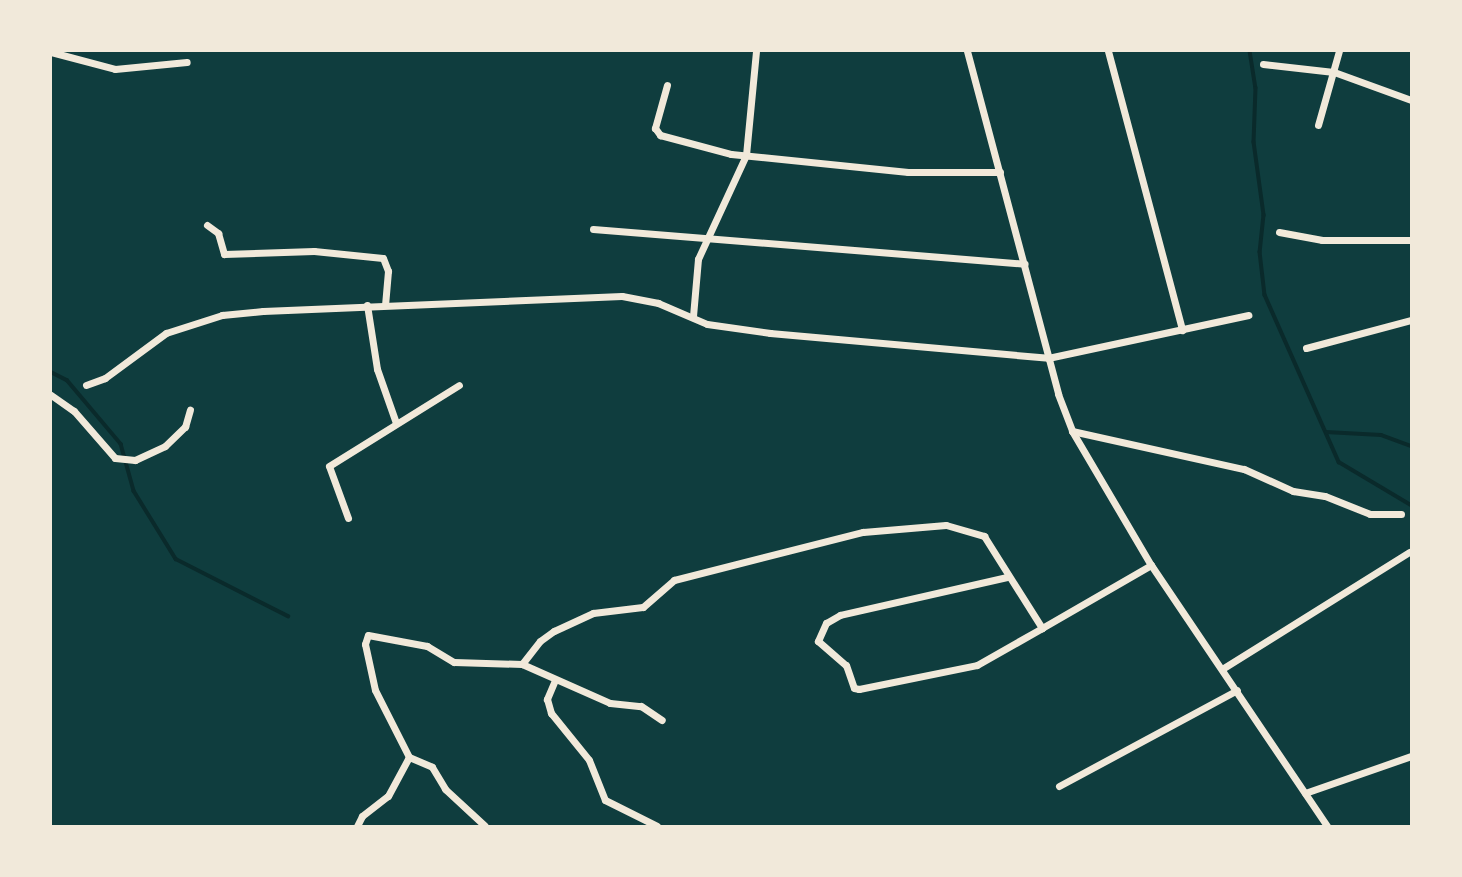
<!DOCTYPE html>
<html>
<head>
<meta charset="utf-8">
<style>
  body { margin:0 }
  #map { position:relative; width:1462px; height:877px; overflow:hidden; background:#0f3d3e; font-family:"DejaVu Sans",sans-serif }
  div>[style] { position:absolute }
  .stream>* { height:3.5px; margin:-1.75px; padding:0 1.75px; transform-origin:1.75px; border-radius:1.75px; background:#0a2a2b }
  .minor>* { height:7px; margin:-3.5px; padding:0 3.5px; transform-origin:3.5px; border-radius:3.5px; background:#f1e9da }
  span { translate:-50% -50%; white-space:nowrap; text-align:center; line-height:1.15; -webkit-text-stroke:5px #f1e9da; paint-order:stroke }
  .frame { position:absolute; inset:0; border:52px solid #f1e9da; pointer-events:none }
</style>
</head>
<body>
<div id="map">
  <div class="stream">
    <i style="left:1250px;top:51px;width:37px;rotate:81deg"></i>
    <i style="left:1256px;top:88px;width:54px;rotate:92.1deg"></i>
    <i style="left:1254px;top:142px;width:74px;rotate:82.2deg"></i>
    <i style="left:1264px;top:215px;width:37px;rotate:96deg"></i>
    <i style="left:1260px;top:252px;width:43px;rotate:83.4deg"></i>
    <i style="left:1265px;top:295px;width:183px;rotate:66.1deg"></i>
    <i style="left:1339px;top:462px;width:84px;rotate:30.8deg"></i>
    <i style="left:51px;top:372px;width:18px;rotate:27deg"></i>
    <i style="left:67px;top:380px;width:84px;rotate:49.8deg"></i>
    <i style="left:121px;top:444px;width:49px;rotate:74.5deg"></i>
    <i style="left:134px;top:491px;width:80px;rotate:58.3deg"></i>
    <i style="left:176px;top:559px;width:126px;rotate:27deg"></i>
    <i style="left:1326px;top:432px;width:55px;rotate:3.1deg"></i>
    <i style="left:1381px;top:435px;width:32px;rotate:20deg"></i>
  </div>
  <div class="minor">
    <i style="left:967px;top:51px;width:355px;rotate:75.1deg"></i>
    <i style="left:1058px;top:394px;width:40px;rotate:69deg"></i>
    <i style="left:1072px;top:431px;width:156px;rotate:59.5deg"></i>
    <i style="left:1151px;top:565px;width:315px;rotate:56deg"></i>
    <i style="left:1108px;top:51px;width:289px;rotate:75.1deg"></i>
    <i style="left:51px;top:52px;width:66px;rotate:14.9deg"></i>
    <i style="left:115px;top:69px;width:72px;rotate:-5.6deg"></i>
    <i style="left:1263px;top:64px;width:71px;rotate:6.4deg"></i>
    <i style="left:1334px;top:72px;width:82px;rotate:20deg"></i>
    <i style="left:667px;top:85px;width:45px;rotate:105.6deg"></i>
    <i style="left:655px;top:128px;width:9px;rotate:54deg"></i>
    <i style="left:660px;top:135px;width:73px;rotate:15deg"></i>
    <i style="left:731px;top:154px;width:178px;rotate:5.8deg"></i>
    <i style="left:908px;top:172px;width:92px"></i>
    <i style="left:1318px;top:125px;width:77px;rotate:-74.2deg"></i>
    <i style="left:207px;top:225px;width:14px;rotate:36deg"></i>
    <i style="left:218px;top:233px;width:22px;rotate:74deg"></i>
    <i style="left:224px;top:254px;width:90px;rotate:-1.9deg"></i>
    <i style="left:314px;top:251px;width:69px;rotate:5.8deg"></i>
    <i style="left:383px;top:258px;width:14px;rotate:69deg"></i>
    <i style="left:388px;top:271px;width:33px;rotate:95deg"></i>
    <i style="left:593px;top:229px;width:433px;rotate:4.6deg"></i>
    <i style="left:1279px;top:232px;width:44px;rotate:10.5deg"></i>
    <i style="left:1322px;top:240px;width:89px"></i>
    <i style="left:367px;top:305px;width:65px;rotate:81.1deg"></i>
    <i style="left:377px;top:369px;width:57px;rotate:70.6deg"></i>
    <i style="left:693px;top:316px;width:57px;rotate:-85deg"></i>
    <i style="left:698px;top:259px;width:115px;rotate:-65.2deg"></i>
    <i style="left:746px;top:155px;width:104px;rotate:-84.5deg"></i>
    <i style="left:1306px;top:348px;width:109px;rotate:-14.9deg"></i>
    <i style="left:86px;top:385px;width:20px;rotate:-20deg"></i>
    <i style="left:105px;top:378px;width:76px;rotate:-36.4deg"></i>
    <i style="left:166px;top:333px;width:59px;rotate:-17.8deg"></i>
    <i style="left:222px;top:315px;width:41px;rotate:-5.6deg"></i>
    <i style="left:263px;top:311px;width:359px;rotate:-2.4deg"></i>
    <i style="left:622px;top:296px;width:37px;rotate:11deg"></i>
    <i style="left:658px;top:303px;width:53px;rotate:23.2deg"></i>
    <i style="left:707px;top:324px;width:64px;rotate:8.1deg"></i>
    <i style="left:770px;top:333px;width:279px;rotate:5.1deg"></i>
    <i style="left:1048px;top:358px;width:205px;rotate:-12.1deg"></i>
    <i style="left:51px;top:395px;width:28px;rotate:35deg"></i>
    <i style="left:74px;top:411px;width:62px;rotate:48.9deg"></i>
    <i style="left:115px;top:458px;width:20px;rotate:6deg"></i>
    <i style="left:135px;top:460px;width:33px;rotate:-25deg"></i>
    <i style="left:165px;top:446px;width:28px;rotate:-44deg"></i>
    <i style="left:185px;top:427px;width:18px;rotate:-74deg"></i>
    <i style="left:1072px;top:431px;width:176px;rotate:12.5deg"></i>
    <i style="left:1244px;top:469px;width:54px;rotate:24.2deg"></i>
    <i style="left:1293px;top:491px;width:32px;rotate:9deg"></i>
    <i style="left:1325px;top:496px;width:48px;rotate:21.8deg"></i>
    <i style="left:1370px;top:514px;width:31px"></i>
    <i style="left:348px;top:518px;width:55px;rotate:-110.1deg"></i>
    <i style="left:329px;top:466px;width:153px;rotate:-31.9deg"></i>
    <i style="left:1007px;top:577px;width:171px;rotate:167.2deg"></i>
    <i style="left:840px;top:615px;width:16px;rotate:150deg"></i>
    <i style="left:826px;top:623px;width:20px;rotate:114deg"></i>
    <i style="left:818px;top:641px;width:37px;rotate:41deg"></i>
    <i style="left:846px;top:665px;width:24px;rotate:71deg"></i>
    <i style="left:854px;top:688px;width:5px;rotate:11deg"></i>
    <i style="left:859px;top:689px;width:120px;rotate:-11.5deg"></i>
    <i style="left:977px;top:665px;width:75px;rotate:-29.6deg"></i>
    <i style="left:522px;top:664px;width:29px;rotate:-52deg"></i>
    <i style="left:540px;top:641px;width:17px;rotate:-36deg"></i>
    <i style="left:554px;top:631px;width:43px;rotate:-24.8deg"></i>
    <i style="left:593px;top:613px;width:50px;rotate:-6.8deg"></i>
    <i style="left:643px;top:607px;width:41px;rotate:-41.1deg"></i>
    <i style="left:674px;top:580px;width:195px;rotate:-14.3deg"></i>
    <i style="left:863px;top:532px;width:83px;rotate:-4.8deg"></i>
    <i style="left:946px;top:525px;width:40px;rotate:16deg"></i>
    <i style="left:984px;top:536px;width:109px;rotate:57.8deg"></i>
    <i style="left:1042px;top:628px;width:126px;rotate:-30deg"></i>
    <i style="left:1222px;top:669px;width:221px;rotate:-32deg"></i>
    <i style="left:555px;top:680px;width:21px;rotate:113deg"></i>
    <i style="left:547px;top:699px;width:15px;rotate:74deg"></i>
    <i style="left:551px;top:713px;width:60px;rotate:51deg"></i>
    <i style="left:589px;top:760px;width:43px;rotate:68.2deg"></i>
    <i style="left:605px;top:800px;width:58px;rotate:26.6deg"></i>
    <i style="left:409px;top:757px;width:25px;rotate:23deg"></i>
    <i style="left:432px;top:767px;width:26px;rotate:59deg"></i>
    <i style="left:445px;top:789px;width:54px;rotate:42.8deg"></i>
    <i style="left:1059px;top:786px;width:202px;rotate:-28.3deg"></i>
    <i style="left:1305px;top:793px;width:112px;rotate:-19.2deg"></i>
    <i style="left:357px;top:826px;width:11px;rotate:-63deg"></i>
    <i style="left:362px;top:816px;width:33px;rotate:-38deg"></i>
    <i style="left:388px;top:796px;width:44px;rotate:-61.7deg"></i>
    <i style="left:409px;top:757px;width:75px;rotate:-116.9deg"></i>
    <i style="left:375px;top:690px;width:47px;rotate:-102.3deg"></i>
    <i style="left:365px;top:644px;width:9px;rotate:-72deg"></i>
    <i style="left:368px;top:635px;width:60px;rotate:10.6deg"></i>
    <i style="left:427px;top:646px;width:31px;rotate:31deg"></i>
    <i style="left:454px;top:662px;width:68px;rotate:1.7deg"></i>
    <i style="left:522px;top:664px;width:96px;rotate:23.9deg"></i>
    <i style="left:610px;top:703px;width:31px;rotate:6deg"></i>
    <i style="left:641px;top:706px;width:25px;rotate:34deg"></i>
  </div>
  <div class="frame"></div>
</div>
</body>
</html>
